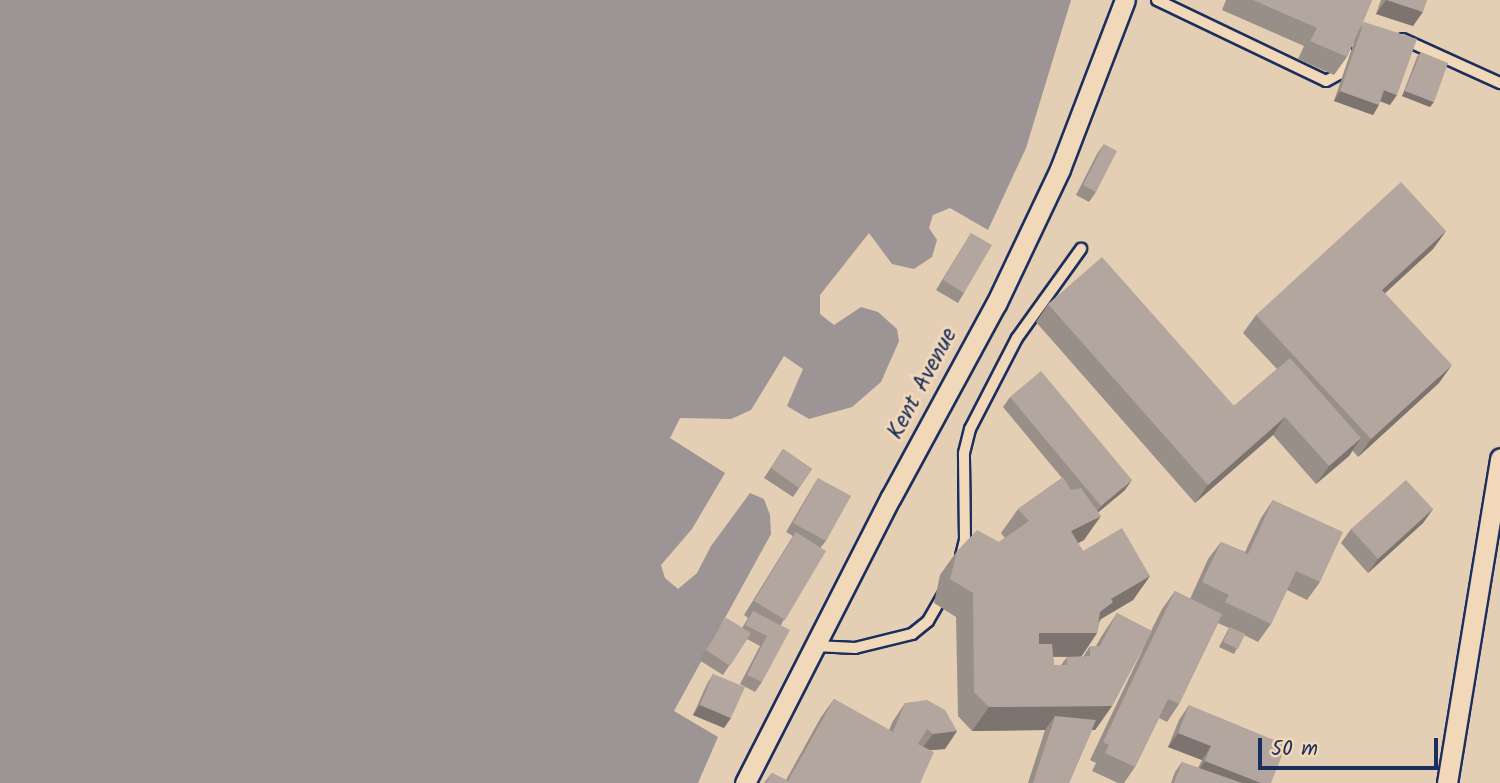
<!DOCTYPE html>
<html>
<head>
<meta charset="utf-8">
<style>
  body { margin:0 }
  #map { position:relative; width:1500px; height:783px; overflow:hidden; background:#e4ceb4; font-family:Kalam,sans-serif }
  div>[style] { position:absolute }
  .water>* { inset:0; background:#9d9595 }
  .roads { filter:drop-shadow(2px 0 #1b2f5e) drop-shadow(-2px 0 #1b2f5e) drop-shadow(0 2px #1b2f5e) drop-shadow(0 -2px #1b2f5e) }
  .lane>* { height:10px; margin:-5px; padding:0 5px; transform-origin:5px; border-radius:5px; background:#f1d8b9 }
  .street>* { height:19px; margin:-9.5px; padding:0 9.5px; transform-origin:9.5px; border-radius:9.5px; background:#f1d8b9 }
  .wall>* { inset:0; background:#998f89 }
  .shaded-wall>* { inset:0; background:#7d746f }
  .building>* { inset:0; background:#b2a69f }
  span { translate:-50% -50%; white-space:nowrap; text-align:center; line-height:1.15; -webkit-text-stroke:6px #f1d8b9; paint-order:stroke }
  .street-label { font-size:23px; color:#1b2f5e }
  .scale { position:absolute; left:1258px; top:738px; width:180px; height:32px; box-sizing:border-box; border:4px solid #1b2f5e; border-top:0; padding-left:9px; font-size:21px; line-height:24px; white-space:nowrap; color:#1b2f5e; -webkit-text-stroke:5px #f1d8b9; paint-order:stroke }
</style>
</head>
<body>
<div id="map">
  <div class="water">
    <i style="clip-path:polygon(0 0,1071px 0,1026px 148px,988px 230px,950px 208px,933px 215px,929px 228px,937px 240px,932px 257px,914px 269px,892px 264px,869px 233px,820px 295px,820px 314px,834px 325px,861px 307px,878px 312px,897px 329px,899px 341px,881px 382px,852px 407px,809px 419px,787px 406px,803px 369px,784px 356px,751px 410px,731px 419px,680px 418px,670px 438px,725px 473px,692px 529px,661px 565px,665px 578px,678px 589px,697px 573px,711px 546px,750px 493px,764px 499px,770px 515px,771px 534px,674px 711px,718px 737px,698px 783px,0 783px)"></i>
  </div>
  <div class="roads">
    <div class="lane">
      <i style="left:1157px;top:0;width:187px;rotate:25.6deg"></i>
      <i style="left:1326px;top:81px;width:15px;rotate:-28deg"></i>
      <i style="left:1339px;top:74px;width:23px;rotate:-70deg"></i>
      <i style="left:1403px;top:39px;width:107px;rotate:24.4deg"></i>
      <i style="left:961px;top:556px;width:16px;rotate:-76deg"></i>
      <i style="left:965px;top:540px;width:87px;rotate:-90.7deg"></i>
      <i style="left:964px;top:453px;width:25px;rotate:-76deg"></i>
      <i style="left:970px;top:429px;width:102px;rotate:-62.7deg"></i>
      <i style="left:1017px;top:338px;width:110px;rotate:-54.3deg"></i>
      <i style="left:815px;top:646px;width:40px;rotate:2.9deg"></i>
      <i style="left:855px;top:648px;width:59px;rotate:-13.8deg"></i>
      <i style="left:912px;top:634px;width:21px;rotate:-39deg"></i>
      <i style="left:928px;top:621px;width:30px;rotate:-60deg"></i>
    </div>
    <div class="street">
      <i style="left:745px;top:783px;width:321px;rotate:-63deg"></i>
      <i style="left:891px;top:497px;width:220px;rotate:-61.5deg"></i>
      <i style="left:996px;top:304px;width:149px;rotate:-64.6deg"></i>
      <i style="left:1060px;top:169px;width:181px;rotate:-69deg"></i>
      <i style="left:1447px;top:783px;width:329px;rotate:-80.7deg"></i>
    </div>
  </div>
  <div class="wall">
    <i style="clip-path:polygon(1226px 0,1372px 0,1360px 29px,1364px 22px,1390px 105px,1380px 101px,1373px 115px,1334px 101px,1355px 39px,1347px 57px,1334px 75px,1298px 59px,1304px 46px,1222px 10px)"></i>
    <i style="clip-path:polygon(1381px 0,1427px 0,1413px 26px,1376px 14px)"></i>
    <i style="clip-path:polygon(1421px 52px,1430px 107px,1402px 96px,1417px 57px)"></i>
    <i style="clip-path:polygon(1104px 144px,1096px 192px,1089px 202px,1076px 195px,1097px 154px)"></i>
    <i style="clip-path:polygon(1446px 231px,1433px 249px,1385px 293px,1439px 383px,1358px 457px,1352px 450px,1349px 456px,1316px 484px,1273px 435px,1195px 503px,1036px 322px,1048px 304px,1234px 406px,1277px 369px,1243px 333px,1256px 315px)"></i>
    <i style="clip-path:polygon(971px 233px,964px 293px,958px 303px,936px 290px)"></i>
    <i style="clip-path:polygon(evenodd,1010px 397px,1125px 490px,1098px 512px,1084px 540px,1078px 543px,1083px 551px,1150px 576px,1133px 600px,1101px 619px,1099px 623px,1097px 633px,1081px 657px,1083px 657px,1090px 646px,1096px 646px,1101px 637px,1117px 613px,1151px 631px,1162px 609px,1175px 591px,1190px 599px,1208px 559px,1221px 542px,1245px 552px,1261px 518px,1273px 500px,1320px 582px,1307px 600px,1287px 590px,1271px 624px,1258px 642px,1244px 635px,1234px 654px,1219px 647px,1229px 628px,1218px 623px,1179px 704px,1167px 722px,1159px 718px,1135px 767px,1124px 783px,1118px 783px,1092px 771px,1096px 763px,1090px 760px,1148px 638px,1112px 706px,1095px 730px,1092px 730px,1069px 783px,1028px 783px,1045px 730px,972px 731px,958px 716px,956px 617px,934px 603px,940px 575px,957px 551px,999px 542px,1005px 538px,1001px 533px,1018px 509px,1062px 478px,1003px 407px,1010px 397px,1053px 657px,1078px 657px,1067px 657px,1061px 665px,1054px 665px,1053px 657px)"></i>
    <i style="clip-path:polygon(783px 449px,812px 469px,793px 497px,764px 478px)"></i>
    <i style="clip-path:polygon(818px 478px,826px 541px,821px 547px,781px 625px,762px 682px,755px 692px,740px 684px,760px 646px,747px 639px,723px 675px,699px 660px,726px 618px,742px 628px,748px 618px,744px 615px,793px 536px,786px 532px,812px 488px)"></i>
    <i style="clip-path:polygon(1433px 509px,1423px 523px,1368px 573px,1341px 543px,1351px 529px)"></i>
    <i style="clip-path:polygon(713px 674px,724px 728px,693px 715px,707px 684px)"></i>
    <i style="clip-path:polygon(834px 699px,889px 730px,893px 721px,905px 703px,957px 731px,945px 749px,931px 750px,920px 783px,764px 783px,772px 773px,786px 780px,821px 717px)"></i>
    <i style="clip-path:polygon(1189px 705px,1271px 783px,1171px 783px,1175px 772px,1182px 762px,1198px 768px,1202px 760px,1168px 747px,1179px 720px)"></i>
  </div>
  <div class="shaded-wall">
    <i style="clip-path:polygon(1386px 0,1423px 12px,1413px 26px,1376px 14px)"></i>
    <i style="clip-path:polygon(1384px 90px,1397px 95px,1390px 105px,1377px 100px)"></i>
    <i style="clip-path:polygon(1340px 91px,1379px 105px,1373px 115px,1334px 101px)"></i>
    <i style="clip-path:polygon(1405px 91px,1434px 102px,1430px 107px,1402px 96px)"></i>
    <i style="clip-path:polygon(1446px 231px,1433px 249px,1369px 308px,1382px 290px)"></i>
    <i style="clip-path:polygon(1452px 365px,1439px 383px,1358px 457px,1371px 439px)"></i>
    <i style="clip-path:polygon(1285px 417px,1273px 435px,1195px 503px,1208px 485px)"></i>
    <i style="clip-path:polygon(1361px 438px,1349px 456px,1316px 484px,1329px 466px)"></i>
    <i style="clip-path:polygon(1132px 480px,1125px 490px,1094px 516px,1101px 506px)"></i>
    <i style="clip-path:polygon(1433px 509px,1423px 523px,1368px 573px,1378px 559px)"></i>
    <i style="clip-path:polygon(1101px 516px,1084px 540px,1055px 555px,1071px 531px)"></i>
    <i style="clip-path:polygon(1150px 576px,1133px 600px,1101px 619px,1096px 626px,1097px 633px,1081px 657px,1022px 656px,1039px 633px,1100px 612px,1111px 599px)"></i>
    <i style="clip-path:polygon(700px 705px,731px 718px,724px 728px,693px 715px)"></i>
    <i style="clip-path:polygon(1112px 706px,1095px 730px,1050px 730px,1055px 716px,1045px 730px,972px 731px,989px 707px)"></i>
    <i style="clip-path:polygon(957px 731px,945px 749px,920px 751px,933px 734px)"></i>
    <i style="clip-path:polygon(1178px 733px,1211px 746px,1202px 760px,1168px 747px)"></i>
    <i style="clip-path:polygon(1205px 761px,1261px 783px,1216px 783px,1195px 775px)"></i>
  </div>
  <div class="building">
    <i style="clip-path:polygon(1253px 0,1372px 0,1347px 57px,1310px 41px,1317px 28px)"></i>
    <i style="clip-path:polygon(1387px 0,1427px 0,1423px 12px)"></i>
    <i style="clip-path:polygon(1364px 22px,1417px 39px,1397px 95px,1384px 90px,1379px 105px,1340px 91px)"></i>
    <i style="clip-path:polygon(1421px 52px,1448px 63px,1434px 102px,1405px 91px)"></i>
    <i style="clip-path:polygon(1104px 144px,1117px 151px,1096px 192px,1083px 185px)"></i>
    <i style="clip-path:polygon(1401px 182px,1446px 231px,1382px 290px,1452px 365px,1371px 439px,1256px 315px)"></i>
    <i style="clip-path:polygon(971px 233px,992px 245px,964px 293px,943px 280px)"></i>
    <i style="clip-path:polygon(1102px 257px,1234px 406px,1290px 358px,1361px 438px,1329px 466px,1285px 417px,1208px 485px,1048px 304px)"></i>
    <i style="clip-path:polygon(1041px 371px,1132px 480px,1101px 506px,1010px 397px)"></i>
    <i style="clip-path:polygon(783px 449px,812px 469px,799px 488px,771px 468px)"></i>
    <i style="clip-path:polygon(1063px 477px,1071px 490px,1081px 488px,1101px 516px,1071px 531px,1083px 551px,1122px 528px,1150px 576px,1111px 599px,1113px 602px,1100px 612px,1097px 633px,1039px 633px,1039px 644px,1052px 644px,1054px 665px,1067px 665px,1067px 657px,1090px 656px,1090px 646px,1100px 646px,1117px 613px,1152px 631px,1112px 706px,989px 707px,974px 692px,973px 593px,950px 579px,957px 551px,977px 530px,999px 542px,1029px 521px,1018px 509px)"></i>
    <i style="clip-path:polygon(818px 478px,851px 496px,826px 541px,793px 523px)"></i>
    <i style="clip-path:polygon(1406px 480px,1433px 509px,1378px 559px,1351px 529px)"></i>
    <i style="clip-path:polygon(1273px 500px,1343px 532px,1320px 582px,1296px 571px,1271px 624px,1225px 602px,1229px 595px,1202px 582px,1221px 542px,1248px 554px)"></i>
    <i style="clip-path:polygon(796px 532px,826px 551px,785px 620px,754px 601px)"></i>
    <i style="clip-path:polygon(1175px 591px,1222px 614px,1179px 704px,1168px 699px,1135px 767px,1105px 753px,1109px 745px,1103px 742px)"></i>
    <i style="clip-path:polygon(753px 611px,790px 630px,762px 682px,747px 675px,767px 636px,745px 625px)"></i>
    <i style="clip-path:polygon(726px 618px,751px 633px,730px 666px,706px 650px)"></i>
    <i style="clip-path:polygon(1230px 627px,1245px 634px,1238px 649px,1223px 642px)"></i>
    <i style="clip-path:polygon(713px 674px,745px 687px,731px 718px,700px 705px)"></i>
    <i style="clip-path:polygon(834px 699px,893px 732px,905px 703px,927px 700px,945px 710px,957px 731px,933px 734px,927px 729px,918px 744px,934px 752px,920px 783px,766px 783px,772px 773px,788px 781px)"></i>
    <i style="clip-path:polygon(1189px 705px,1286px 745px,1271px 783px,1261px 783px,1205px 761px,1211px 746px,1178px 733px)"></i>
    <i style="clip-path:polygon(1055px 716px,1096px 720px,1069px 783px,1033px 783px)"></i>
    <i style="clip-path:polygon(1182px 762px,1242px 783px,1174px 783px)"></i>
  </div>
  <div class="street-label">
    <span style="left:923px;top:384px;rotate:-62deg">Kent Avenue</span>
  </div>
  <div class="scale">50 m</div>
</div>
</body>
</html>
